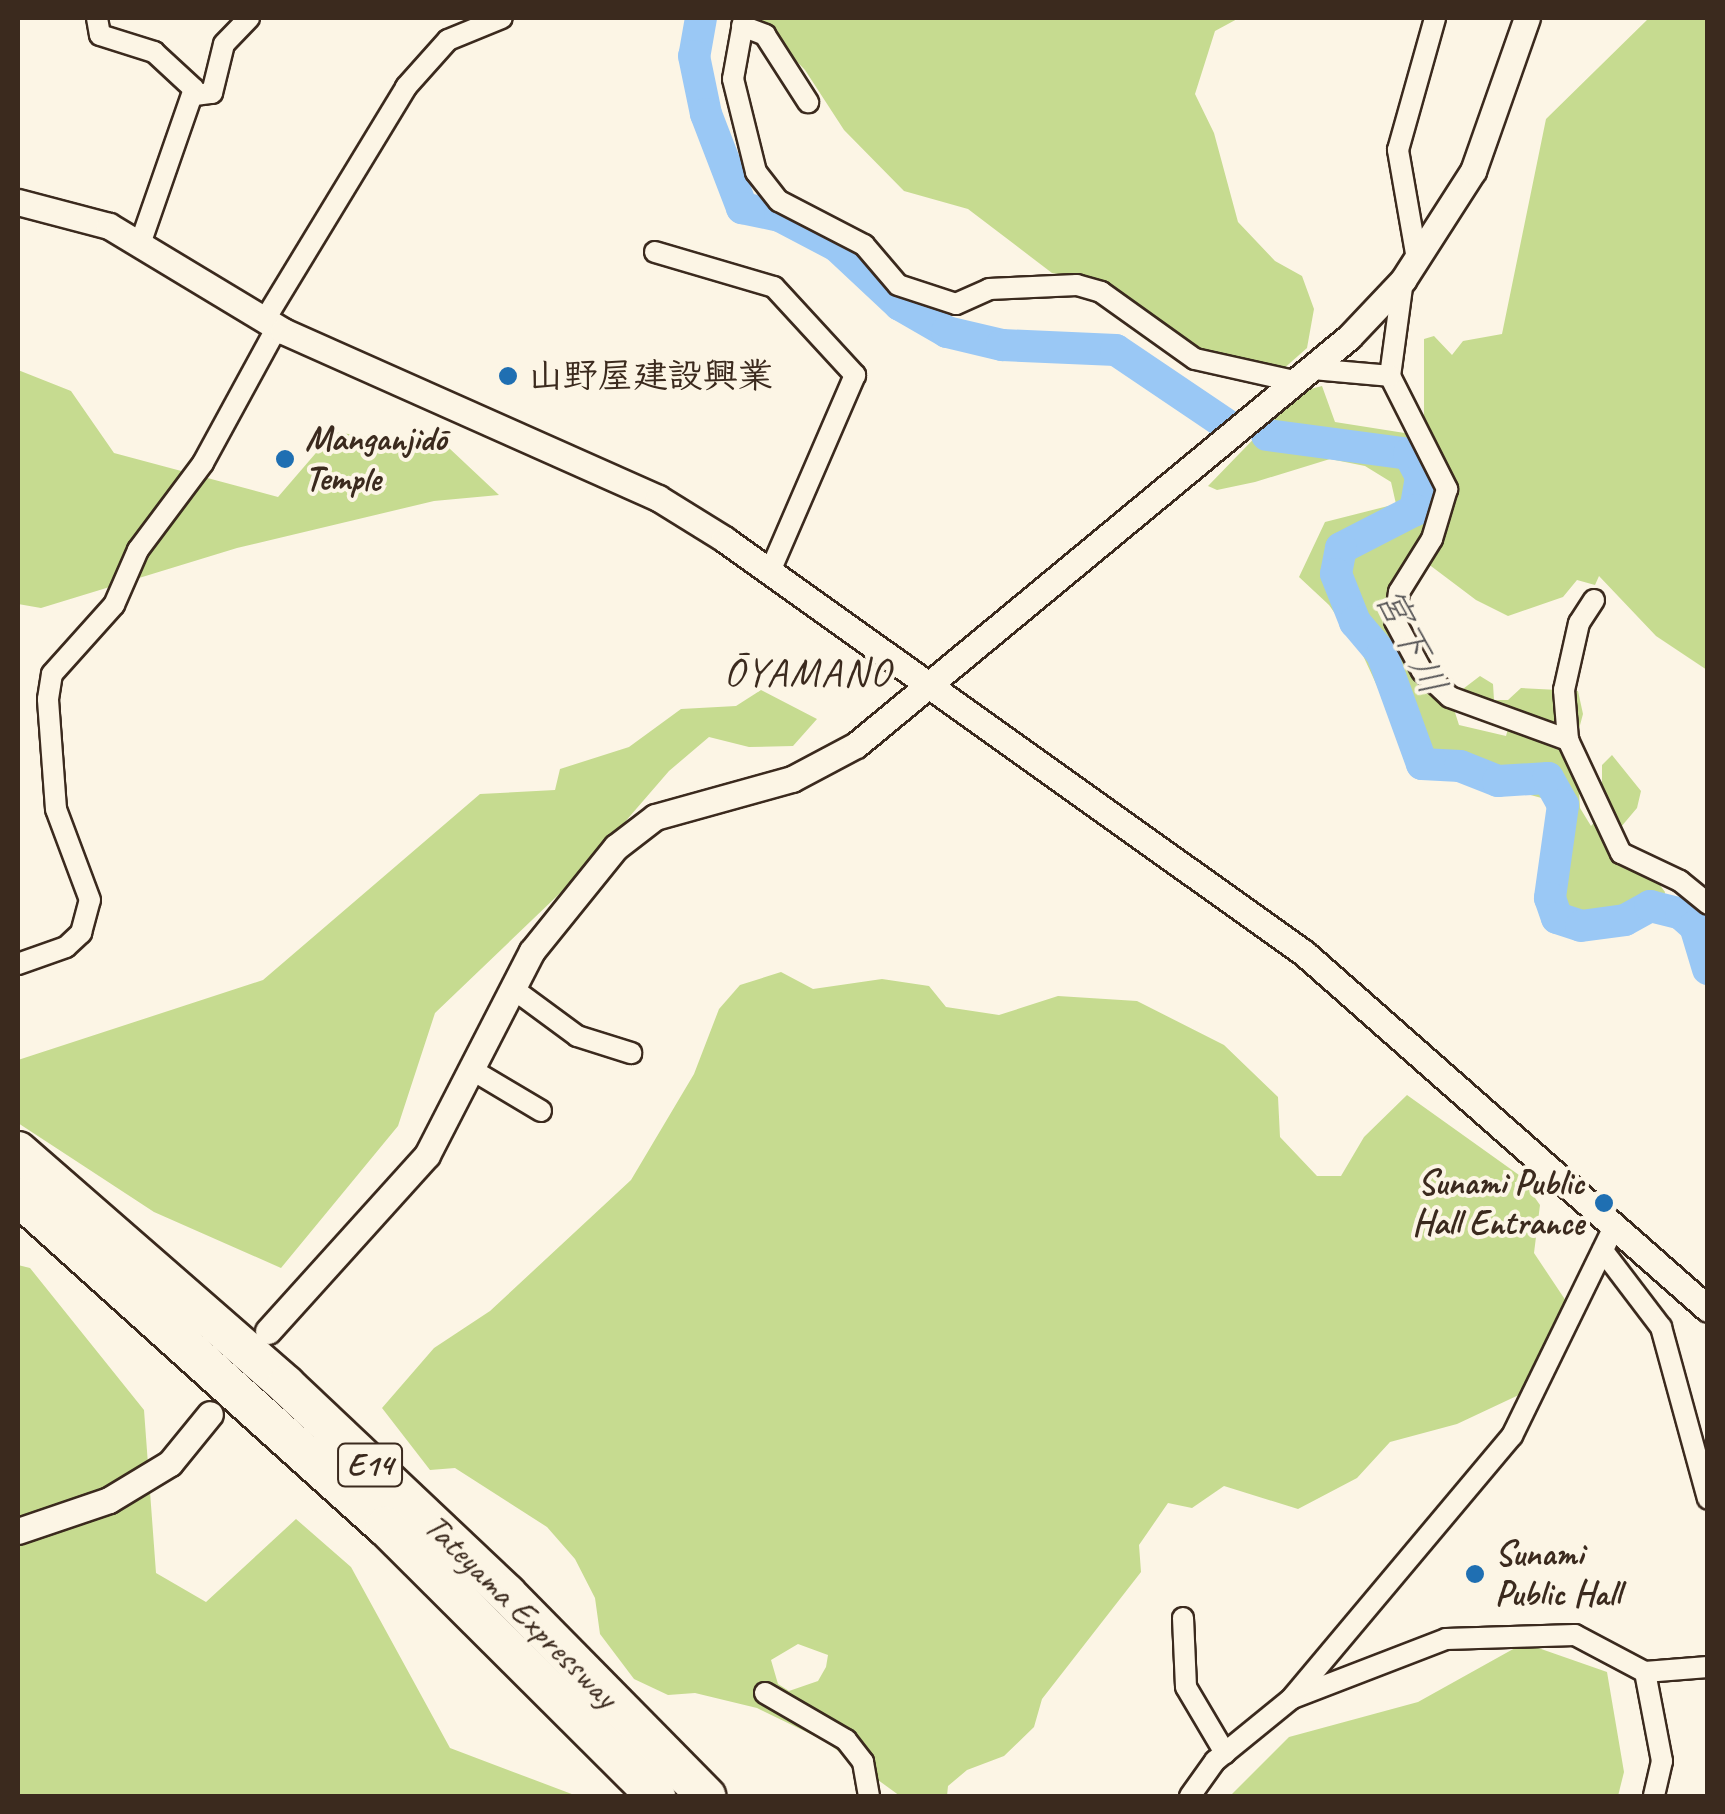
<!DOCTYPE html>
<html>
<head>
<meta charset="utf-8">
<style>
  body { margin:0 }
  #map { position:relative; width:1725px; height:1814px; overflow:hidden; background:#fcf5e5; font-family:Caveat,"Klee One",sans-serif }
  div>[style] { position:absolute }
  .green>* { inset:0; background:#c6db90 }
  .river>* { height:32px; margin:-16px; padding:0 16px; transform-origin:16px; border-radius:16px; background:#9ac8f5 }
  .roads { filter:drop-shadow(2px 0 #3b2a1e) drop-shadow(-2px 0 #3b2a1e) drop-shadow(0 2px #3b2a1e) drop-shadow(0 -2px #3b2a1e) }
  .minor>* { height:20px; margin:-10px; padding:0 10px; transform-origin:10px; border-radius:10px; background:#fcf5e5 }
  .tertiary>* { height:25px; margin:-12.5px; padding:0 12.5px; transform-origin:12.5px; border-radius:12.5px; background:#fcf5e5 }
  .motorway>* { height:38px; margin:-19px; padding:0 19px; transform-origin:19px; border-radius:19px; background:#fcf5e5 }
  .dots>* { width:28px; height:28px; translate:-50% -50%; box-sizing:border-box; border:5px solid #fcf5e5; border-radius:50% }
  span { translate:-50% -50%; white-space:nowrap; text-align:center; line-height:1.15; -webkit-text-stroke:8px #fcf5e5; paint-order:stroke }
  .shield-label span { padding:2px 8px; background:#fcf5e5; border:2px solid; border-radius:8px; -webkit-text-stroke-width:0 }
  .shield-label { font-size:32px; color:#3b2a1e; font-weight:700 }
  .poi-label { font-size:35px; color:#3b2a1e; font-weight:700 }
  .left { translate:0 -50%; text-align:left }
  .right { translate:-100% -50%; text-align:right }
  .street-label { font-size:35px; color:#3b2a1e }
  .water-label { font-size:38px; color:#535254; font-style:italic }
  .quarter-label { font-size:40px; color:#3b2a1e; letter-spacing:2.5px }
  .frame { position:absolute; inset:0; border:20px solid #3b2a1e; pointer-events:none }
</style>
</head>
<body>
<div id="map">
  <div class="green">
    <i style="clip-path:polygon(755px 18px,1239px 18px,1215px 31px,1195px 94px,1214px 133px,1238px 222px,1275px 261px,1302px 276px,1314px 309px,1307px 348px,1281px 371px,1188px 349px,1101px 281px,1052px 273px,968px 209px,904px 191px,844px 130px,805px 70px)"></i>
    <i style="clip-path:polygon(evenodd,1649px 18px,1707px 18px,1707px 670px,1656px 636px,1599px 576px,1595px 585px,1577px 580px,1563px 597px,1508px 616px,1476px 600px,1415px 554px,1390px 620px,1455px 695px,1480px 676px,1493px 684px,1494px 700px,1508px 700px,1521px 688px,1578px 691px,1583px 714px,1576px 740px,1580px 808px,1591px 826px,1602px 814px,1602px 765px,1612px 755px,1641px 791px,1637px 808px,1615px 834px,1614px 852px,1631px 871px,1657px 881px,1665px 892px,1662px 910px,1622px 936px,1575px 934px,1557px 920px,1542px 882px,1549px 800px,1430px 768px,1391px 716px,1360px 649px,1329px 605px,1299px 577px,1325px 522px,1396px 504px,1391px 482px,1365px 466px,1330px 459px,1255px 482px,1217px 490px,1208px 486px,1299px 392px,1322px 386px,1335px 422px,1411px 434px,1424px 422px,1424px 339px,1434px 336px,1452px 355px,1463px 341px,1502px 334px,1546px 119px,1649px 18px,1452px 703px,1509px 725px,1506px 736px,1459px 725px,1452px 703px)"></i>
    <i style="clip-path:polygon(18px 370px,71px 391px,114px 453px,278px 497px,334px 432px,449px 448px,499px 495px,434px 501px,237px 548px,41px 608px,18px 604px)"></i>
    <i style="clip-path:polygon(761px 690px,817px 719px,793px 746px,749px 747px,709px 737px,669px 771px,579px 875px,435px 1013px,398px 1126px,281px 1268px,154px 1212px,18px 1123px,18px 1060px,263px 980px,480px 794px,555px 790px,560px 769px,629px 747px,681px 709px,736px 706px)"></i>
    <i style="clip-path:polygon(evenodd,781px 972px,813px 989px,882px 979px,929px 986px,946px 1007px,999px 1015px,1058px 996px,1137px 1001px,1224px 1045px,1278px 1097px,1280px 1137px,1317px 1176px,1341px 1176px,1364px 1137px,1407px 1095px,1519px 1175px,1540px 1205px,1534px 1253px,1566px 1301px,1523px 1393px,1457px 1424px,1390px 1442px,1357px 1478px,1298px 1509px,1224px 1486px,1192px 1508px,1168px 1503px,1139px 1545px,1141px 1572px,1042px 1699px,1034px 1727px,1004px 1756px,967px 1770px,948px 1786px,947px 1796px,900px 1796px,823px 1740px,757px 1708px,695px 1693px,668px 1695px,634px 1679px,600px 1634px,595px 1598px,575px 1559px,547px 1527px,455px 1468px,430px 1470px,382px 1408px,434px 1348px,490px 1311px,631px 1180px,694px 1074px,719px 1009px,740px 985px,781px 972px,798px 1644px,828px 1655px,826px 1667px,818px 1681px,789px 1691px,778px 1684px,771px 1660px,798px 1644px)"></i>
    <i style="clip-path:polygon(18px 1265px,30px 1268px,144px 1410px,156px 1573px,206px 1602px,296px 1519px,351px 1567px,450px 1748px,577px 1796px,18px 1796px)"></i>
    <i style="clip-path:polygon(1524px 1643px,1607px 1672px,1624px 1772px,1618px 1796px,1230px 1796px,1289px 1737px,1418px 1702px)"></i>
  </div>
  <div class="river">
    <i style="left:701px;top:18px;width:39px;rotate:100deg"></i>
    <i style="left:694px;top:56px;width:59px;rotate:78.3deg"></i>
    <i style="left:706px;top:114px;width:101px;rotate:69deg"></i>
    <i style="left:742px;top:208px;width:39px;rotate:12deg"></i>
    <i style="left:780px;top:216px;width:64px;rotate:27.8deg"></i>
    <i style="left:837px;top:246px;width:86px;rotate:43.1deg"></i>
    <i style="left:900px;top:305px;width:54px;rotate:29.9deg"></i>
    <i style="left:947px;top:332px;width:57px;rotate:13.3deg"></i>
    <i style="left:1002px;top:345px;width:114px;rotate:2.5deg"></i>
    <i style="left:1116px;top:350px;width:134px;rotate:34deg"></i>
    <i style="left:1267px;top:435px;width:143px;rotate:7.6deg"></i>
    <i style="left:1409px;top:454px;width:26px;rotate:62deg"></i>
    <i style="left:1421px;top:477px;width:34px;rotate:100deg"></i>
    <i style="left:1415px;top:510px;width:83px;rotate:152.8deg"></i>
    <i style="left:1341px;top:548px;width:26px;rotate:101deg"></i>
    <i style="left:1336px;top:574px;width:52px;rotate:68.4deg"></i>
    <i style="left:1355px;top:622px;width:42px;rotate:49.8deg"></i>
    <i style="left:1382px;top:654px;width:117px;rotate:70deg"></i>
    <i style="left:1422px;top:764px;width:38px;rotate:3deg"></i>
    <i style="left:1460px;top:766px;width:41px;rotate:21.5deg"></i>
    <i style="left:1498px;top:781px;width:50px;rotate:-3.4deg"></i>
    <i style="left:1548px;top:778px;width:31px;rotate:61deg"></i>
    <i style="left:1563px;top:805px;width:94px;rotate:98deg"></i>
    <i style="left:1550px;top:898px;width:21px;rotate:71deg"></i>
    <i style="left:1557px;top:918px;width:25px;rotate:18deg"></i>
    <i style="left:1581px;top:926px;width:44px;rotate:-7.8deg"></i>
    <i style="left:1625px;top:920px;width:29px;rotate:-29deg"></i>
    <i style="left:1650px;top:906px;width:32px;rotate:14deg"></i>
    <i style="left:1681px;top:914px;width:18px;rotate:41deg"></i>
    <i style="left:1695px;top:926px;width:45px;rotate:73.2deg"></i>
  </div>
  <div class="roads">
    <div class="minor">
      <i style="left:97px;top:18px;width:17px;rotate:80deg"></i>
      <i style="left:100px;top:35px;width:57px;rotate:17.5deg"></i>
      <i style="left:154px;top:52px;width:54px;rotate:42.8deg"></i>
      <i style="left:194px;top:89px;width:164px;rotate:109.2deg"></i>
      <i style="left:744px;top:18px;width:62px;rotate:100.2deg"></i>
      <i style="left:733px;top:79px;width:96px;rotate:76.1deg"></i>
      <i style="left:756px;top:172px;width:37px;rotate:52deg"></i>
      <i style="left:779px;top:201px;width:96px;rotate:27.4deg"></i>
      <i style="left:864px;top:245px;width:52px;rotate:49.6deg"></i>
      <i style="left:898px;top:285px;width:61px;rotate:18.1deg"></i>
      <i style="left:956px;top:304px;width:36px;rotate:-24deg"></i>
      <i style="left:989px;top:289px;width:88px;rotate:-2.6deg"></i>
      <i style="left:1077px;top:285px;width:25px;rotate:16deg"></i>
      <i style="left:1101px;top:292px;width:115px;rotate:35.5deg"></i>
      <i style="left:1195px;top:359px;width:106px;rotate:12.6deg"></i>
      <i style="left:742px;top:26px;width:25px;rotate:21deg"></i>
      <i style="left:765px;top:35px;width:80px;rotate:57.3deg"></i>
      <i style="left:195px;top:95px;width:17px;rotate:-7deg"></i>
      <i style="left:212px;top:93px;width:50px;rotate:-76.2deg"></i>
      <i style="left:224px;top:44px;width:36px;rotate:-46deg"></i>
      <i style="left:655px;top:252px;width:124px;rotate:16.4deg"></i>
      <i style="left:774px;top:287px;width:120px;rotate:47.4deg"></i>
      <i style="left:855px;top:375px;width:214px;rotate:113.4deg"></i>
      <i style="left:1417px;top:259px;width:111px;rotate:-99.9deg"></i>
      <i style="left:1398px;top:150px;width:137px;rotate:-74.3deg"></i>
      <i style="left:1403px;top:280px;width:97px;rotate:97.7deg"></i>
      <i style="left:1390px;top:376px;width:127px;rotate:63.2deg"></i>
      <i style="left:1447px;top:489px;width:52px;rotate:106.7deg"></i>
      <i style="left:1432px;top:539px;width:62px;rotate:121.9deg"></i>
      <i style="left:1399px;top:592px;width:29px;rotate:98deg"></i>
      <i style="left:1395px;top:621px;width:57px;rotate:61.6deg"></i>
      <i style="left:1422px;top:671px;width:38px;rotate:43deg"></i>
      <i style="left:1450px;top:697px;width:126px;rotate:20deg"></i>
      <i style="left:264px;top:321px;width:274px;rotate:-58.7deg"></i>
      <i style="left:406px;top:87px;width:63px;rotate:-48.2deg"></i>
      <i style="left:448px;top:40px;width:58px;rotate:-22.2deg"></i>
      <i style="left:1312px;top:369px;width:78px;rotate:5.1deg"></i>
      <i style="left:1594px;top:600px;width:27px;rotate:123deg"></i>
      <i style="left:1579px;top:623px;width:69px;rotate:102.6deg"></i>
      <i style="left:1564px;top:690px;width:50px;rotate:85.4deg"></i>
      <i style="left:1568px;top:740px;width:125px;rotate:64.9deg"></i>
      <i style="left:1621px;top:853px;width:65px;rotate:25.4deg"></i>
      <i style="left:1680px;top:881px;width:36px;rotate:39deg"></i>
      <i style="left:18px;top:964px;width:51px;rotate:-19.5deg"></i>
      <i style="left:66px;top:947px;width:21px;rotate:-43deg"></i>
      <i style="left:81px;top:933px;width:34px;rotate:-75deg"></i>
      <i style="left:90px;top:900px;width:97px;rotate:-110.5deg"></i>
      <i style="left:56px;top:809px;width:110px;rotate:-94.2deg"></i>
      <i style="left:48px;top:699px;width:25px;rotate:-81deg"></i>
      <i style="left:52px;top:674px;width:93px;rotate:-48.1deg"></i>
      <i style="left:114px;top:605px;width:60px;rotate:-66.4deg"></i>
      <i style="left:138px;top:550px;width:109px;rotate:-53.2deg"></i>
      <i style="left:203px;top:463px;width:155px;rotate:-61.4deg"></i>
      <i style="left:512px;top:988px;width:81px;rotate:36.4deg"></i>
      <i style="left:577px;top:1036px;width:57px;rotate:17.5deg"></i>
      <i style="left:474px;top:1071px;width:78px;rotate:30.8deg"></i>
      <i style="left:1603px;top:1251px;width:96px;rotate:52.7deg"></i>
      <i style="left:1661px;top:1327px;width:178px;rotate:74.7deg"></i>
      <i style="left:1183px;top:1618px;width:69px;rotate:87.5deg"></i>
      <i style="left:1186px;top:1687px;width:77px;rotate:59.4deg"></i>
      <i style="left:1645px;top:1672px;width:91px;rotate:79.2deg"></i>
      <i style="left:1662px;top:1761px;width:36px;rotate:103deg"></i>
      <i style="left:765px;top:1693px;width:94px;rotate:30.1deg"></i>
      <i style="left:846px;top:1740px;width:28px;rotate:52deg"></i>
      <i style="left:863px;top:1762px;width:35px;rotate:80deg"></i>
      <i style="left:1293px;top:1698px;width:164px;rotate:-21.1deg"></i>
      <i style="left:1446px;top:1639px;width:129px;rotate:-1.8deg"></i>
      <i style="left:1575px;top:1635px;width:79px;rotate:27.9deg"></i>
      <i style="left:1645px;top:1672px;width:63px;rotate:-4.5deg"></i>
      <i style="left:1190px;top:1796px;width:43px;rotate:-54.5deg"></i>
      <i style="left:1215px;top:1761px;width:98px;rotate:-39.2deg"></i>
      <i style="left:1291px;top:1699px;width:344px;rotate:-50deg"></i>
      <i style="left:1512px;top:1436px;width:230px;rotate:-64deg"></i>
    </div>
    <div class="tertiary">
      <i style="left:18px;top:202px;width:94px;rotate:14.8deg"></i>
      <i style="left:109px;top:226px;width:203px;rotate:31.1deg"></i>
      <i style="left:283px;top:331px;width:411px;rotate:24deg"></i>
      <i style="left:658px;top:498px;width:78px;rotate:31.8deg"></i>
      <i style="left:724px;top:539px;width:713px;rotate:35.52deg"></i>
      <i style="left:1304px;top:953px;width:538px;rotate:41.39deg"></i>
      <i style="left:268px;top:1331px;width:237px;rotate:-47.9deg"></i>
      <i style="left:427px;top:1155px;width:229px;rotate:-62.8deg"></i>
      <i style="left:532px;top:951px;width:134px;rotate:-51.1deg"></i>
      <i style="left:616px;top:847px;width:49px;rotate:-37.6deg"></i>
      <i style="left:655px;top:817px;width:142px;rotate:-15.5deg"></i>
      <i style="left:792px;top:779px;width:72px;rotate:-28deg"></i>
      <i style="left:856px;top:745px;width:640px;rotate:-39.61deg"></i>
      <i style="left:1349px;top:337px;width:79px;rotate:-46.5deg"></i>
      <i style="left:1403px;top:280px;width:130px;rotate:-57.3deg"></i>
      <i style="left:1473px;top:171px;width:162px;rotate:-70.6deg"></i>
      <i style="left:18px;top:1531px;width:96px;rotate:-18.8deg"></i>
      <i style="left:109px;top:1500px;width:71px;rotate:-31.2deg"></i>
      <i style="left:170px;top:1463px;width:63px;rotate:-50.8deg"></i>
    </div>
    <div class="motorway">
      <i style="left:18px;top:1151px;width:356px;rotate:41.1deg"></i>
      <i style="left:286px;top:1385px;width:304px;rotate:43.4deg"></i>
      <i style="left:507px;top:1594px;width:284px;rotate:45.4deg"></i>
      <i style="left:18px;top:1196px;width:494px;rotate:42deg"></i>
      <i style="left:385px;top:1526px;width:383px;rotate:44.9deg"></i>
    </div>
  </div>
  <div class="dots">
    <i style="left:508px;top:376px;background:#1f6fb2"></i>
    <i style="left:285px;top:459px;background:#1f6fb2"></i>
    <i style="left:1604px;top:1203px;background:#1f6fb2"></i>
    <i style="left:1475px;top:1574px;background:#1f6fb2"></i>
  </div>
  <div class="shield-label">
    <span style="left:370px;top:1465px">E14</span>
  </div>
  <div class="poi-label">
    <span class="left" style="left:528px;top:376px">山野屋建設興業</span>
    <span class="left" style="left:305px;top:459px">Manganjidō<br>Temple</span>
    <span class="right" style="left:1584px;top:1203px">Sunami Public<br>Hall Entrance</span>
    <span class="left" style="left:1495px;top:1574px">Sunami<br>Public Hall</span>
  </div>
  <div class="street-label">
    <span style="left:521px;top:1611px;rotate:45deg">Tateyama Expressway</span>
  </div>
  <div class="water-label">
    <span style="left:1411px;top:641px;rotate:64deg">宮下川</span>
  </div>
  <div class="quarter-label">
    <span style="left:808px;top:672px">ŌYAMANO</span>
  </div>
  <div class="frame"></div>
</div>
</body>
</html>
